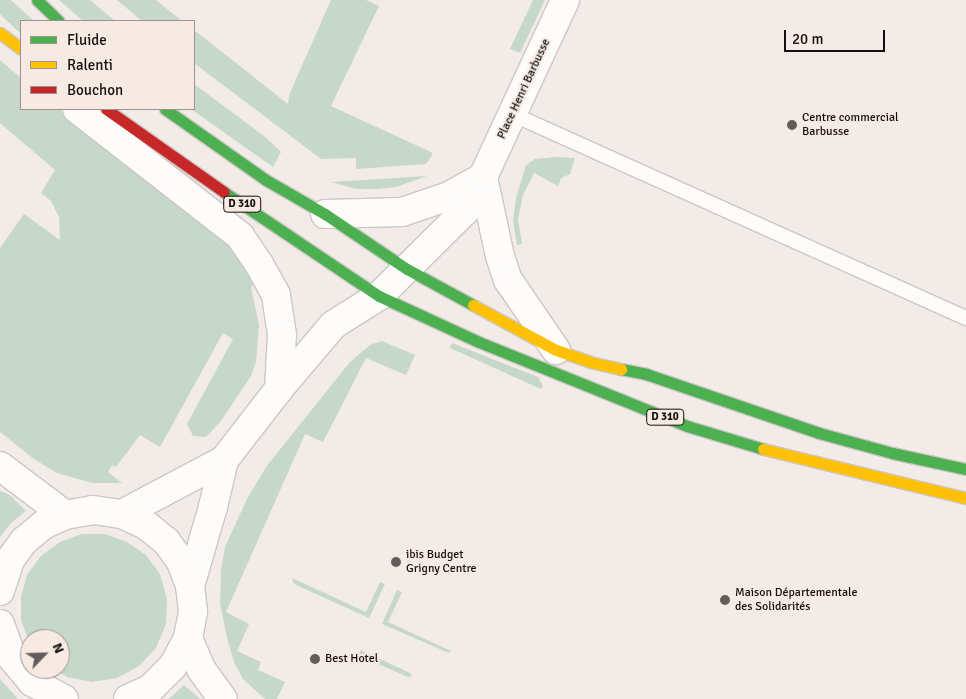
<!DOCTYPE html>
<html>
<head>
<meta charset="utf-8">
<style>
  body { margin:0 }
  #map { position:relative; width:966px; height:699px; overflow:hidden; background:#f2ebe7; font-family:Signika,sans-serif }
  div>[style] { position:absolute }
  .green>* { inset:0; background:#c6d8c9 }
  .roads { filter:drop-shadow(1px 0 #ccc7c4) drop-shadow(-1px 0 #ccc7c4) drop-shadow(0 1px #ccc7c4) drop-shadow(0 -1px #ccc7c4) }
  .lane>* { height:14px; margin:-7px; padding:0 7px; transform-origin:7px; border-radius:7px; background:#fdfcfb }
  .street>* { height:28px; margin:-14px; padding:0 14px; transform-origin:14px; border-radius:14px; background:#fdfcfb }
  .fast>* { height:11px; margin:-5.5px; padding:0 5.5px; transform-origin:5.5px; border-radius:5.5px; background:#4caf50 }
  .slow>* { height:11px; margin:-5.5px; padding:0 5.5px; transform-origin:5.5px; border-radius:5.5px; background:#ffc107 }
  .jam>* { height:11px; margin:-5.5px; padding:0 5.5px; transform-origin:5.5px; border-radius:5.5px; background:#c62828 }
  .dots>* { width:14px; height:14px; translate:-50% -50%; box-sizing:border-box; border:2px solid #f6eae3; border-radius:50% }
  span { translate:-50% -50%; white-space:nowrap; text-align:center; line-height:1.15; -webkit-text-stroke:4px #f6eae3; paint-order:stroke }
  .shield-label span { padding:1px 4px; background:#f6eae3; border:1px solid; border-radius:4px; -webkit-text-stroke-width:0 }
  .shield-label { font-size:11px; color:#14100e; font-weight:700 }
  .street-label { font-size:12px; color:#14100e }
  .poi-label { font-size:12px; color:#14100e }
  .left { translate:0 -50%; text-align:left }
  .legend { position:absolute; left:20px; top:20px; width:175px; height:90px; box-sizing:border-box; background:#f6eae3; border:1px solid #9c938e; margin:0; padding:6px 9px; list-style:none; font-size:15px; color:#14100e }
  .legend li { display:flex; align-items:center; gap:10px; height:25px }
  .legend b { width:25px; border:1px solid #9c938e }
  .north { position:absolute; left:20px; top:629px; width:50px; height:50px; box-sizing:border-box; background:#f6eae3; border:1px solid #9c938e; border-radius:50%; rotate:66deg; font-size:14px; font-weight:700; line-height:20px; text-align:center; color:#14100e }
  .north::after { content:''; display:block; margin:auto; width:18px; height:22px; background:#625d5a; clip-path:polygon(50% 0,100% 100%,50% 72%,0 100%) }
  .scale { position:absolute; left:784px; top:30px; width:101px; height:22px; box-sizing:border-box; border:2px solid #14100e; border-top:0; padding-left:6px; font-size:15px; line-height:18px; white-space:nowrap; color:#14100e; -webkit-text-stroke:4px #f6eae3; paint-order:stroke }
</style>
</head>
<body>
<div id="map">
  <div class="green">
    <i style="clip-path:polygon(0 0,11px 0,34px 21px,21px 21px,21px 34px,0 14px)"></i>
    <i style="clip-path:polygon(59px 0,90px 0,115px 21px,83px 21px)"></i>
    <i style="clip-path:polygon(117px 0,156px 0,182px 21px,142px 21px)"></i>
    <i style="clip-path:polygon(331px 0,366px 0,379px 6px,331px 106px,433px 153px,426px 164px,356px 169px,356px 158px,321px 159px,194px 63px,194px 30px,288px 104px,289px 95px)"></i>
    <i style="clip-path:polygon(533px 0,545px 0,520px 53px,510px 49px)"></i>
    <i style="clip-path:polygon(0 60px,21px 78px,21px 109px,59px 109px,237px 251px,257px 280px,251px 288px,259px 325px,256px 362px,251px 376px,221px 421px,206px 437px,193px 436px,187px 424px,233px 339px,223px 333px,160px 447px,140px 435px,116px 467px,112px 465px,108px 472px,122px 483px,92px 483px,57px 473px,34px 459px,0 432px,0 248px,24px 214px,60px 240px,59px 217px,51px 201px,41px 193px,55px 170px,0 123px)"></i>
    <i style="clip-path:polygon(194px 84px,264px 136px,281px 152px,273px 167px,191px 109px,194px 109px)"></i>
    <i style="clip-path:polygon(556px 157px,575px 158px,570px 174px,561px 178px,558px 186px,534px 173px,523px 195px,518px 219px,522px 244px,517px 245px,513px 221px,516px 198px,526px 165px,535px 159px)"></i>
    <i style="clip-path:polygon(427px 176px,396px 187px,378px 189px,356px 189px,331px 182px)"></i>
    <i style="clip-path:polygon(382px 341px,415px 355px,406px 375px,366px 358px,323px 442px,305px 434px,226px 612px,249px 624px,237px 651px,261px 662px,258px 670px,285px 682px,277px 699px,265px 699px,243px 679px,234px 662px,227px 638px,220px 604px,221px 570px,225px 547px,247px 499px,266px 467px,350px 362px,370px 345px)"></i>
    <i style="clip-path:polygon(452px 343px,538px 377px,543px 386px,541px 389px,450px 348px)"></i>
    <i style="clip-path:polygon(0 491px,10px 495px,26px 511px,12px 522px,0 537px)"></i>
    <i style="clip-path:polygon(82px 534px,105px 534px,127px 542px,146px 555px,160px 574px,167px 599px,166px 624px,156px 648px,139px 666px,117px 678px,92px 682px,67px 677px,55px 669px,60px 669px,60px 639px,30px 639px,30px 645px,21px 620px,21px 597px,27px 575px,41px 556px,60px 542px)"></i>
    <i style="clip-path:polygon(292px 578px,366px 612px,380px 582px,385px 584px,369px 618px,294px 584px)"></i>
    <i style="clip-path:polygon(397px 590px,402px 592px,388px 622px,451px 651px,449px 653px,382px 624px)"></i>
    <i style="clip-path:polygon(361px 650px,412px 674px,410px 678px,358px 655px)"></i>
    <i style="clip-path:polygon(0 679px,18px 699px,0 699px)"></i>
    <i style="clip-path:polygon(184px 685px,200px 699px,168px 699px,172px 696px)"></i>
  </div>
  <div class="roads">
    <div class="lane">
      <i style="left:512px;top:114px;width:498px;rotate:24.2deg"></i>
    </div>
    <div class="street">
      <i style="left:77px;top:109px;width:207px;rotate:37.9deg"></i>
      <i style="left:240px;top:236px;width:34px;rotate:56deg"></i>
      <i style="left:259px;top:264px;width:35px;rotate:61deg"></i>
      <i style="left:276px;top:295px;width:40px;rotate:81.5deg"></i>
      <i style="left:282px;top:335px;width:54px;rotate:93.2deg"></i>
      <i style="left:483px;top:177px;width:81px;rotate:77.9deg"></i>
      <i style="left:500px;top:256px;width:25px;rotate:72deg"></i>
      <i style="left:508px;top:280px;width:85px;rotate:55.6deg"></i>
      <i style="left:325px;top:214px;width:77px;rotate:-1.5deg"></i>
      <i style="left:402px;top:212px;width:50px;rotate:-18.8deg"></i>
      <i style="left:449px;top:196px;width:39px;rotate:-29deg"></i>
      <i style="left:0;top:466px;width:81px;rotate:37deg"></i>
      <i style="left:122px;top:514px;width:115px;rotate:-27.9deg"></i>
      <i style="left:190px;top:586px;width:82px;rotate:-73.8deg"></i>
      <i style="left:213px;top:507px;width:48px;rotate:-76.8deg"></i>
      <i style="left:224px;top:460px;width:90px;rotate:-52.2deg"></i>
      <i style="left:279px;top:389px;width:84px;rotate:-49.8deg"></i>
      <i style="left:333px;top:325px;width:54px;rotate:-32.2deg"></i>
      <i style="left:379px;top:296px;width:121px;rotate:-44.7deg"></i>
      <i style="left:465px;top:211px;width:38px;rotate:-62deg"></i>
      <i style="left:483px;top:177px;width:195px;rotate:-65.1deg"></i>
      <i style="left:0;top:591px;width:33px;rotate:-72deg"></i>
      <i style="left:10px;top:560px;width:24px;rotate:-54deg"></i>
      <i style="left:24px;top:541px;width:25px;rotate:-40deg"></i>
      <i style="left:43px;top:525px;width:24px;rotate:-24deg"></i>
      <i style="left:65px;top:515px;width:28px;rotate:-10deg"></i>
      <i style="left:93px;top:510px;width:29px;rotate:8deg"></i>
      <i style="left:122px;top:514px;width:26px;rotate:25deg"></i>
      <i style="left:146px;top:525px;width:26px;rotate:39deg"></i>
      <i style="left:166px;top:541px;width:26px;rotate:54deg"></i>
      <i style="left:181px;top:562px;width:26px;rotate:69deg"></i>
      <i style="left:190px;top:586px;width:26px;rotate:83deg"></i>
      <i style="left:193px;top:612px;width:26px;rotate:101deg"></i>
      <i style="left:188px;top:638px;width:32px;rotate:118deg"></i>
      <i style="left:173px;top:666px;width:33px;rotate:135deg"></i>
      <i style="left:150px;top:689px;width:24px;rotate:156deg"></i>
      <i style="left:0;top:624px;width:37px;rotate:70deg"></i>
      <i style="left:13px;top:659px;width:30px;rotate:50deg"></i>
      <i style="left:32px;top:682px;width:36px;rotate:28deg"></i>
      <i style="left:188px;top:638px;width:34px;rotate:67deg"></i>
      <i style="left:201px;top:669px;width:37px;rotate:54deg"></i>
    </div>
    <div class="fast">
      <i style="left:37px;top:0;width:30px;rotate:44deg"></i>
      <i style="left:165px;top:109px;width:123px;rotate:35.1deg"></i>
      <i style="left:266px;top:180px;width:68px;rotate:30deg"></i>
      <i style="left:325px;top:214px;width:99px;rotate:33.9deg"></i>
      <i style="left:407px;top:269px;width:75px;rotate:28.6deg"></i>
      <i style="left:224px;top:192px;width:187px;rotate:33.9deg"></i>
      <i style="left:379px;top:296px;width:110px;rotate:24.7deg"></i>
      <i style="left:479px;top:342px;width:224px;rotate:22deg"></i>
      <i style="left:687px;top:426px;width:79px;rotate:16.8deg"></i>
      <i style="left:621px;top:369px;width:25px;rotate:11deg"></i>
      <i style="left:646px;top:374px;width:183px;rotate:18.8deg"></i>
      <i style="left:819px;top:433px;width:76px;rotate:15.3deg"></i>
      <i style="left:892px;top:453px;width:76px;rotate:12.2deg"></i>
    </div>
    <div class="slow">
      <i style="left:0;top:33px;width:26px;rotate:37deg"></i>
      <i style="left:473px;top:305px;width:94px;rotate:28.5deg"></i>
      <i style="left:556px;top:350px;width:36px;rotate:19deg"></i>
      <i style="left:590px;top:362px;width:32px;rotate:13deg"></i>
      <i style="left:763px;top:449px;width:209px;rotate:13.6deg"></i>
    </div>
    <div class="jam">
      <i style="left:106px;top:109px;width:144px;rotate:35.1deg"></i>
    </div>
  </div>
  <div class="dots">
    <i style="left:792px;top:125px;background:#625d5a"></i>
    <i style="left:396px;top:562px;background:#625d5a"></i>
    <i style="left:725px;top:600px;background:#625d5a"></i>
    <i style="left:315px;top:659px;background:#625d5a"></i>
  </div>
  <div class="shield-label">
    <span style="left:242px;top:204px">D 310</span>
    <span style="left:665px;top:417px">D 310</span>
  </div>
  <div class="street-label">
    <span style="left:524px;top:89px;rotate:-65deg">Place Henri Barbusse</span>
  </div>
  <div class="poi-label">
    <span class="left" style="left:802px;top:125px">Centre commercial<br>Barbusse</span>
    <span class="left" style="left:406px;top:562px">ibis Budget<br>Grigny Centre</span>
    <span class="left" style="left:735px;top:600px">Maison Départementale<br>des Solidarités</span>
    <span class="left" style="left:325px;top:659px">Best Hotel</span>
  </div>
  <ul class="legend">
  <li><b style="height:6px;background:#4caf50"></b>Fluide</li>
  <li><b style="height:6px;background:#ffc107"></b>Ralenti</li>
  <li><b style="height:6px;background:#c62828"></b>Bouchon</li>
  </ul>
  <div class="north">N</div>
  <div class="scale">20 m</div>
</div>
</body>
</html>
